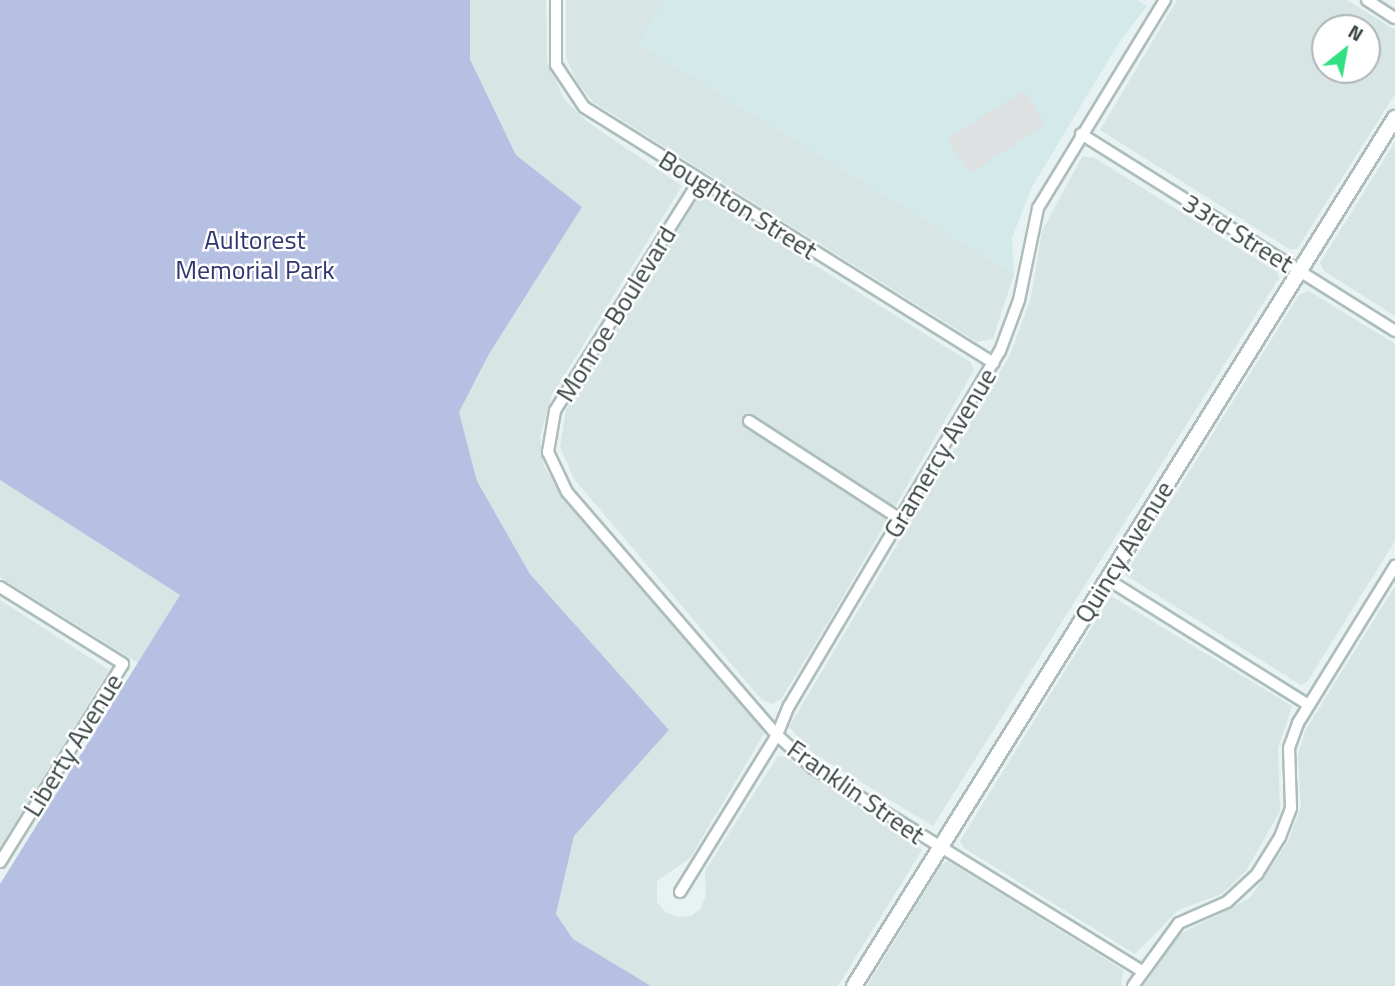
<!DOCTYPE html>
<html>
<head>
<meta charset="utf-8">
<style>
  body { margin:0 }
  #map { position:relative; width:1395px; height:986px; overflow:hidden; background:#e8f2f2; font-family:"Titillium Web",sans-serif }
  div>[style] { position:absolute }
  .residential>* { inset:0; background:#d7e5e5 }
  .education>* { inset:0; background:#d4e9ea }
  .green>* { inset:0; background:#b6c0e2 }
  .parking>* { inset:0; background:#dde1e1 }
  .roads { filter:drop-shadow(2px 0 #acbdbc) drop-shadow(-2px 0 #acbdbc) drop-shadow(0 2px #acbdbc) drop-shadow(0 -2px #acbdbc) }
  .minor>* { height:10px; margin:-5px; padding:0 5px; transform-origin:5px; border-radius:5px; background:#fff }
  .tertiary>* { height:14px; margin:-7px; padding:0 7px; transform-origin:7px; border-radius:7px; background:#fff }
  span { translate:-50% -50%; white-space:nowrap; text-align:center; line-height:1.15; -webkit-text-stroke:5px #fff; paint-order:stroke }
  .street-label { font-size:26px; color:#384544 }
  .park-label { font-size:26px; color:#323670 }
  .north { position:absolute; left:1311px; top:14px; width:70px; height:70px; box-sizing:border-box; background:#fff; border:2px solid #afb5b4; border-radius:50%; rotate:31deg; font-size:19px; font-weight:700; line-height:28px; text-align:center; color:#384544 }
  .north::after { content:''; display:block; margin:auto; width:24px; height:32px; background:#31e182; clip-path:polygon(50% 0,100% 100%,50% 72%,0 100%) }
</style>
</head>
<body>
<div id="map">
  <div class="residential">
    <i style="clip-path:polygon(470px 0,546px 0,547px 61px,564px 99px,586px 121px,682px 186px,552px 395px,540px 437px,544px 466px,562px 495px,765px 732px,690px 858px,657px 881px,657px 902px,665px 912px,678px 917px,691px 916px,701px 908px,706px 895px,705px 871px,778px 756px,786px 757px,922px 850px,838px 986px,651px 986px,573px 939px,556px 914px,574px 836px,669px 730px,530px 574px,477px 481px,459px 412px,489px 354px,582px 207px,516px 155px,470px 58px)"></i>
    <i style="clip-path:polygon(566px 0,665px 0,639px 44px,1014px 274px,993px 339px,977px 342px,593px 102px,577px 82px,566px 57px)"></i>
    <i style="clip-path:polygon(evenodd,1177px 0,1347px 0,1395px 30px,1395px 94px,1297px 249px,1289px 249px,1100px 130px,1177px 0,1325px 28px,1367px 28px,1367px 70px,1325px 70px,1325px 28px)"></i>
    <i style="clip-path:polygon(1395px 142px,1395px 316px,1324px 271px,1320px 263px)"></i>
    <i style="clip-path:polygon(1082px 157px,1093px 157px,1277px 272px,1279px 278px,933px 826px,813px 753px,789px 727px,1010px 355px,1031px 298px,1042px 231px)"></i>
    <i style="clip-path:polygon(704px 196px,970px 362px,974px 370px,829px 621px,781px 699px,772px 704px,762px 700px,574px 479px,560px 447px,566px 410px,698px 198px)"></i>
    <i style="clip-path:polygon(1309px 291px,1395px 344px,1395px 541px,1307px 682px,1301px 685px,1125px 575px,1299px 295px)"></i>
    <i style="clip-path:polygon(0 480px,180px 595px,138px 663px,0 577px)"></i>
    <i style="clip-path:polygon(1395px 586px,1395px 986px,1143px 986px,1180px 934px,1250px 898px,1288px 842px,1301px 806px,1298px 755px,1305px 731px)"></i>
    <i style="clip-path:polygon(1111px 596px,1292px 706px,1278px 748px,1280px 811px,1246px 871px,1222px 894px,1178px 910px,1135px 954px,964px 848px,960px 841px)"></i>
    <i style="clip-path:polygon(0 600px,109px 670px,0 847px)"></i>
    <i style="clip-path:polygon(948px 861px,1123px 970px,1121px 986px,867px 986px,941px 865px)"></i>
  </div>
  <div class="education">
    <i style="clip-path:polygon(665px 0,1137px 0,1147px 6px,1120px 41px,1032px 187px,1012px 238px,1014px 274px,638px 44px)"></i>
  </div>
  <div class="green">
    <i style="clip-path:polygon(0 0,470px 0,470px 59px,516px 155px,582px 207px,489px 354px,459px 412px,477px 481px,530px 574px,669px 730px,574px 836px,556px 914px,573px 939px,651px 986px,0 986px,0 884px,180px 595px,0 480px)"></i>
  </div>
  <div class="parking">
    <i style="clip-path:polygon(1024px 91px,1046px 124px,970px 173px,947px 139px)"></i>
  </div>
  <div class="roads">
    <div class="minor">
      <i style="left:556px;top:0;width:65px;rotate:90deg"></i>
      <i style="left:556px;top:65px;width:50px;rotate:56.3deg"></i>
      <i style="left:584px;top:107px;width:483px;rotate:32deg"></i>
      <i style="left:1367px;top:0;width:33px;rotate:33deg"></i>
      <i style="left:1081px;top:134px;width:371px;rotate:32.1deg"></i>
      <i style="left:699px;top:181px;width:271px;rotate:122.1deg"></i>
      <i style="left:555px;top:411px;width:42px;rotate:99.7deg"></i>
      <i style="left:548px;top:452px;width:44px;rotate:64.6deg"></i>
      <i style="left:567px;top:492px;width:321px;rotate:49.2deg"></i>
      <i style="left:777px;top:735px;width:49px;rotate:42.5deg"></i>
      <i style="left:813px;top:768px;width:387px;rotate:31.7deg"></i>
      <i style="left:749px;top:421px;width:180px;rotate:33deg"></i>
      <i style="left:1107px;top:579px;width:238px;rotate:32deg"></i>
      <i style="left:0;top:587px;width:145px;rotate:32deg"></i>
      <i style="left:123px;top:664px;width:233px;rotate:121.8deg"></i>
      <i style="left:680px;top:892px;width:185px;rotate:-58.3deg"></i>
      <i style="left:777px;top:735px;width:31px;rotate:-68deg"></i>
      <i style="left:789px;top:706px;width:413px;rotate:-59.3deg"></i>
      <i style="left:1000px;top:351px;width:54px;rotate:-69.6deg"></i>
      <i style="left:1019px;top:300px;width:94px;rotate:-78.3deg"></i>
      <i style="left:1038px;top:208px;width:244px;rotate:-58.6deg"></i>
      <i style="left:1133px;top:986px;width:78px;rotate:-53.9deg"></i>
      <i style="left:1179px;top:923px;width:52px;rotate:-23.6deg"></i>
      <i style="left:1227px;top:902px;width:41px;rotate:-43deg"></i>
      <i style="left:1257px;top:874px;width:44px;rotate:-58.1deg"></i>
      <i style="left:1280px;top:837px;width:31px;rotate:-69deg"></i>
      <i style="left:1291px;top:808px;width:60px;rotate:-91.9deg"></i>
      <i style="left:1289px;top:748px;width:27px;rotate:-70deg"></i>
      <i style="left:1298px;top:723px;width:185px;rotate:-58.3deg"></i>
    </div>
    <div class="tertiary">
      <i style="left:854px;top:986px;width:1023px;rotate:-58.07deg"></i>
    </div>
  </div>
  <div class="street-label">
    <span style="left:738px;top:205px;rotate:32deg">Boughton Street</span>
    <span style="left:1238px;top:233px;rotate:32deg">33rd Street</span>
    <span style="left:616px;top:314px;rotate:-58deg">Monroe Boulevard</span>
    <span style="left:940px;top:453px;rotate:-59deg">Gramercy Avenue</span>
    <span style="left:1124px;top:552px;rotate:-58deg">Quincy Avenue</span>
    <span style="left:73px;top:745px;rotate:-58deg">Liberty Avenue</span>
    <span style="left:856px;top:792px;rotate:35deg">Franklin Street</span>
  </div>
  <div class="park-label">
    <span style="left:255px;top:255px">Aultorest<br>Memorial Park</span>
  </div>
  <div class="north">N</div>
</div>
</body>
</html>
